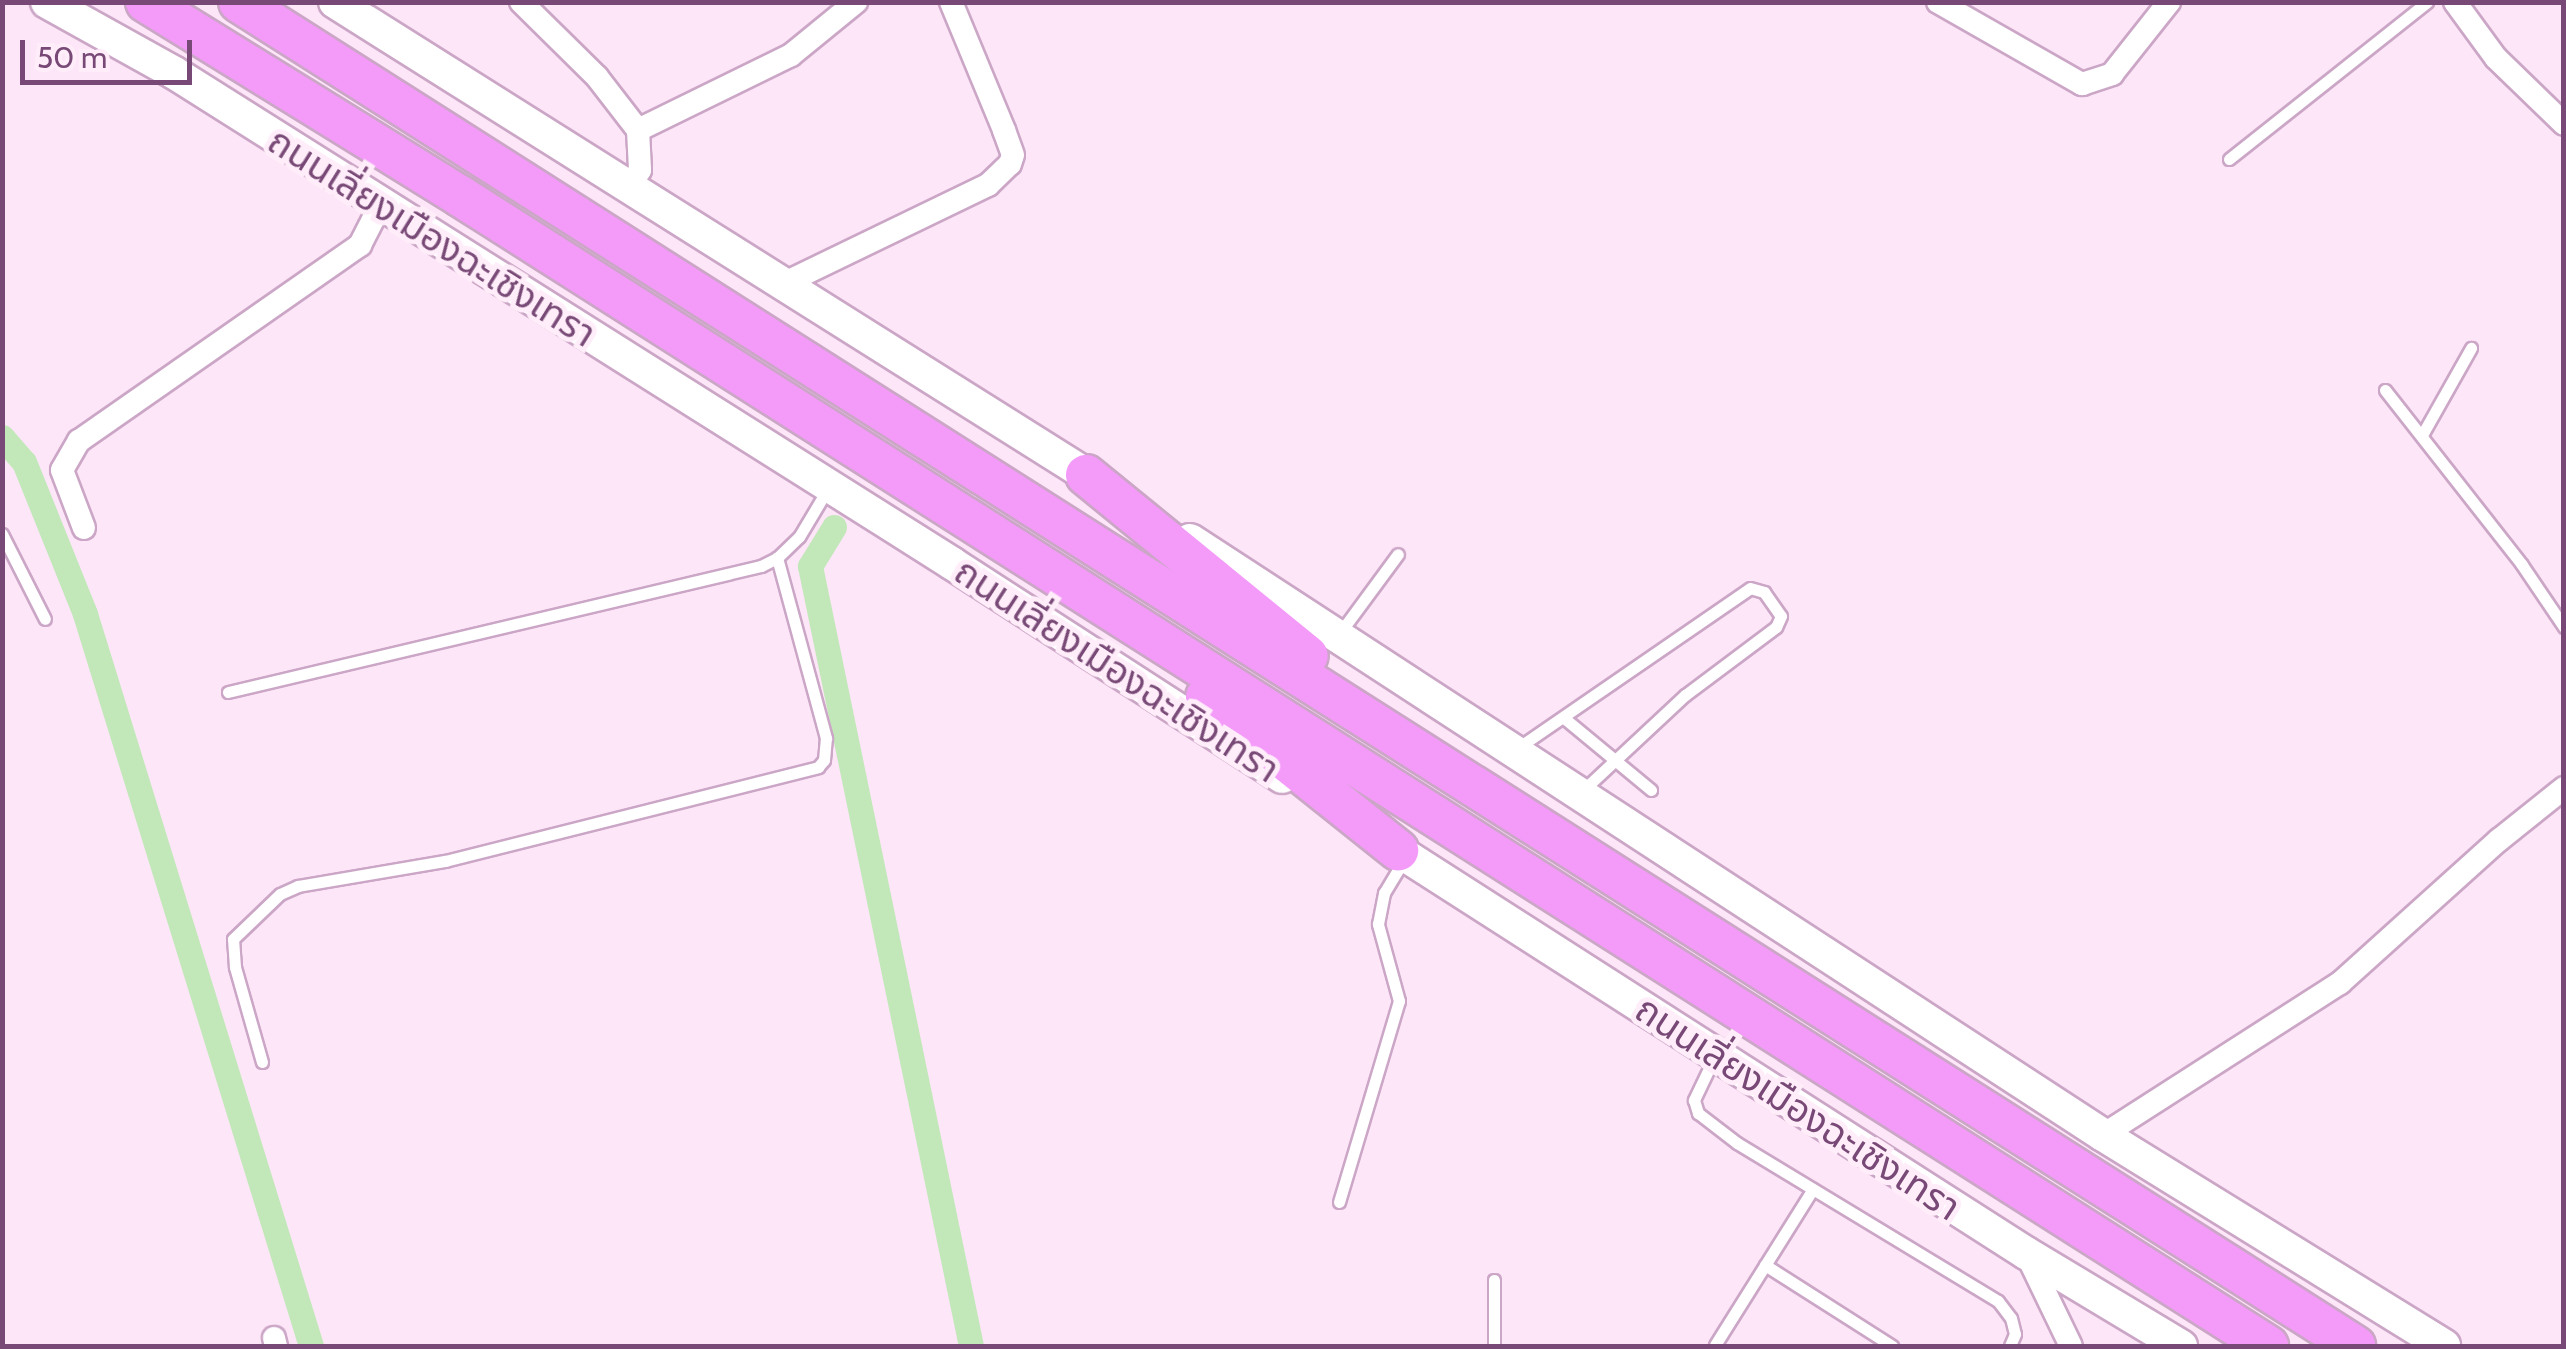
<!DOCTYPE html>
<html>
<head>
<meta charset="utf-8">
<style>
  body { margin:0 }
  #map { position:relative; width:2566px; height:1349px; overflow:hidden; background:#fde6f7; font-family:Cabin,"Noto Sans Thai",sans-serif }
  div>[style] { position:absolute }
  .canal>* { height:25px; margin:-12.5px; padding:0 12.5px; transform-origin:12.5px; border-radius:12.5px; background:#c2e8ba }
  .roads { filter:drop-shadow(2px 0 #cba6c6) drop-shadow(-2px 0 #cba6c6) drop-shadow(0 2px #cba6c6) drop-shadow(0 -2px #cba6c6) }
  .lane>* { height:11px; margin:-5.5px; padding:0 5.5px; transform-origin:5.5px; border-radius:5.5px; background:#fff }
  .street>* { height:22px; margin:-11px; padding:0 11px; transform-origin:11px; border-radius:11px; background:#fff }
  .secondary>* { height:32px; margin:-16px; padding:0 16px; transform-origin:16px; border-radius:16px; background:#fff }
  .highway>* { height:40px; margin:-20px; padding:0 20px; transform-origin:20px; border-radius:20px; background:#f49bfa }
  span { translate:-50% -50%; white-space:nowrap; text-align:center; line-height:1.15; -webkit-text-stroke:10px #ffeefa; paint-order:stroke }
  .street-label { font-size:38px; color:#784976 }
  .frame { position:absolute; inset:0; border:5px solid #784976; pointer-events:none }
  .scale { position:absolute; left:20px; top:40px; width:172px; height:45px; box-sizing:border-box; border:5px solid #784976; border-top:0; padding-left:12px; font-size:30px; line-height:35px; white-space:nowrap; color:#784976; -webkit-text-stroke:8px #ffeefa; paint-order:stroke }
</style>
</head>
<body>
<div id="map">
  <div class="canal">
    <i style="left:2px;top:437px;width:33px;rotate:49deg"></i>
    <i style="left:24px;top:462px;width:164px;rotate:68.1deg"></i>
    <i style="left:85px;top:614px;width:766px;rotate:72.84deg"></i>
    <i style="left:834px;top:527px;width:46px;rotate:121.6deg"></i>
    <i style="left:810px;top:566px;width:796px;rotate:78.34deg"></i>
  </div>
  <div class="roads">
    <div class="lane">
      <i style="left:2229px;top:159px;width:253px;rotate:-38.4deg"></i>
      <i style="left:2385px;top:390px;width:222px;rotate:51.9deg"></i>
      <i style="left:2522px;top:565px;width:75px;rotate:55.9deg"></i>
      <i style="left:2422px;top:435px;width:100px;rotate:-60.6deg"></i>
      <i style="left:2px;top:534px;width:95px;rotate:63.2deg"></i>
      <i style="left:1339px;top:634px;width:99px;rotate:-53.6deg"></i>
      <i style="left:228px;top:692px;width:548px;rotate:-13.3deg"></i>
      <i style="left:761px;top:566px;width:18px;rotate:-27deg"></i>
      <i style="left:777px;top:558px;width:30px;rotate:-44deg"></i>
      <i style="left:799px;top:537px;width:55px;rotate:-59.2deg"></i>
      <i style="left:1564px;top:718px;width:113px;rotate:39.6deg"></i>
      <i style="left:1519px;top:747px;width:280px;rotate:-34.5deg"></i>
      <i style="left:1750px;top:588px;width:15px;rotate:16deg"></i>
      <i style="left:1764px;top:592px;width:29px;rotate:55deg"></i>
      <i style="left:1781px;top:616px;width:12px;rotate:114deg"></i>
      <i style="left:1776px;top:627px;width:114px;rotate:143.2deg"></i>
      <i style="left:1685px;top:695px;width:141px;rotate:137deg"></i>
      <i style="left:1714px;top:1058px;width:47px;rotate:115.5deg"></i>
      <i style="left:1694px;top:1100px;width:14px;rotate:73deg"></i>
      <i style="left:1698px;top:1113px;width:49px;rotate:37.6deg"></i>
      <i style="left:1737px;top:1143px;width:305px;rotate:31.2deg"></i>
      <i style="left:1998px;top:1301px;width:21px;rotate:53deg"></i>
      <i style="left:2011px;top:1318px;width:16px;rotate:76deg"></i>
      <i style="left:2015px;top:1334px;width:13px;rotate:113deg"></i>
      <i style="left:262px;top:1062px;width:99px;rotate:-105.9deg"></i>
      <i style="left:235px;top:967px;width:28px;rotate:-94deg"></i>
      <i style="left:233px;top:939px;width:65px;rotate:-43.8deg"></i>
      <i style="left:280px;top:894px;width:20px;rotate:-24deg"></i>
      <i style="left:298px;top:886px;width:149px;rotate:-9.7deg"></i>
      <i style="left:445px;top:861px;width:385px;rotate:-14.1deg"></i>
      <i style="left:818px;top:767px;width:9px;rotate:-49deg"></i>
      <i style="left:824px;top:760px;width:22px;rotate:-85deg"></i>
      <i style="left:826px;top:738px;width:187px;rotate:-105.2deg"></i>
      <i style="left:1339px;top:1202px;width:210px;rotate:-73.4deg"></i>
      <i style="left:1399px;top:1001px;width:80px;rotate:-105.3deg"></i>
      <i style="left:1378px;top:924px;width:32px;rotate:-79deg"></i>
      <i style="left:1384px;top:893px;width:39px;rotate:-59deg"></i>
      <i style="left:1765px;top:1265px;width:151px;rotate:32.5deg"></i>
      <i style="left:1494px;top:1280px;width:66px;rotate:90deg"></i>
      <i style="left:1715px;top:1345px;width:184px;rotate:-57.9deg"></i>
    </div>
    <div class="street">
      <i style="left:521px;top:2px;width:107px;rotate:44.6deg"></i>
      <i style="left:597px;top:77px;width:67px;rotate:52.3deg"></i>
      <i style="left:638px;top:130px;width:40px;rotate:87.1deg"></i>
      <i style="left:640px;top:170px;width:19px;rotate:122deg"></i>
      <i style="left:1938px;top:2px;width:166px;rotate:29.7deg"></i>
      <i style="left:2082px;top:84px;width:32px;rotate:-18deg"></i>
      <i style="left:2112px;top:74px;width:92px;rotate:-51.6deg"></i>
      <i style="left:2455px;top:2px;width:69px;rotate:53.8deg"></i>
      <i style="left:2496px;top:58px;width:95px;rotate:44.1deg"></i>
      <i style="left:638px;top:130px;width:170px;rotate:-26.1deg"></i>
      <i style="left:791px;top:55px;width:84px;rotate:-39.2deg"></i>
      <i style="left:783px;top:284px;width:228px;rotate:-25.8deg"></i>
      <i style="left:988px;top:185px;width:30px;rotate:-44deg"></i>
      <i style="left:1010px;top:164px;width:9px;rotate:-72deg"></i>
      <i style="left:1013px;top:155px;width:27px;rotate:-110deg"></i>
      <i style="left:1004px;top:130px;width:139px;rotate:-112.5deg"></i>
      <i style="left:84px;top:528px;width:62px;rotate:-110.8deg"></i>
      <i style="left:62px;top:470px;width:34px;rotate:-60deg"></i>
      <i style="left:79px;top:441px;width:343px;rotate:-34.9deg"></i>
      <i style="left:360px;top:245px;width:44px;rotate:-62.9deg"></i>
      <i style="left:2103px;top:1135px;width:282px;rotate:-32.7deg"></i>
      <i style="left:2340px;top:983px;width:214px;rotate:-42deg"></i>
      <i style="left:2499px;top:840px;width:83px;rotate:-38.7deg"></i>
      <i style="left:2027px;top:1255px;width:101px;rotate:64.2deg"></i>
      <i style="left:274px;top:1338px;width:8px;rotate:76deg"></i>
    </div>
    <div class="secondary">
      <i style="left:47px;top:2px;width:144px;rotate:29.1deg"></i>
      <i style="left:173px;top:72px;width:922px;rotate:32.24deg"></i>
      <i style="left:953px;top:564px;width:392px;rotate:32.9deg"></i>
      <i style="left:335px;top:2px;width:911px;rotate:32.17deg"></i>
      <i style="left:1190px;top:540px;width:1090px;rotate:33.09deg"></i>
      <i style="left:2103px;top:1135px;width:401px;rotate:31.7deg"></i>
      <i style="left:1378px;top:838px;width:769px;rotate:32.64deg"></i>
      <i style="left:2026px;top:1253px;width:181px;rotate:31deg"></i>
    </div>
    <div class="highway">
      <i style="left:146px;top:2px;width:369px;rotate:31.7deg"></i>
      <i style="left:460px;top:196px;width:2143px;rotate:32.46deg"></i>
      <i style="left:239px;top:2px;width:2507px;rotate:32.42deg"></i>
      <i style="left:1086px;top:475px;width:286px;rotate:39.2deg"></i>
      <i style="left:1206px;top:697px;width:246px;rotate:38.6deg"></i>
    </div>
  </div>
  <div class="street-label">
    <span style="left:432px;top:237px;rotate:32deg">ถนนเลี่ยงเมืองฉะเชิงเทรา</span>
    <span style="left:1117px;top:670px;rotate:33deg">ถนนเลี่ยงเมืองฉะเชิงเทรา</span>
    <span style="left:1798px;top:1108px;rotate:33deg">ถนนเลี่ยงเมืองฉะเชิงเทรา</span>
  </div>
  <div class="frame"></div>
  <div class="scale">50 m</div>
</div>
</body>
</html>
